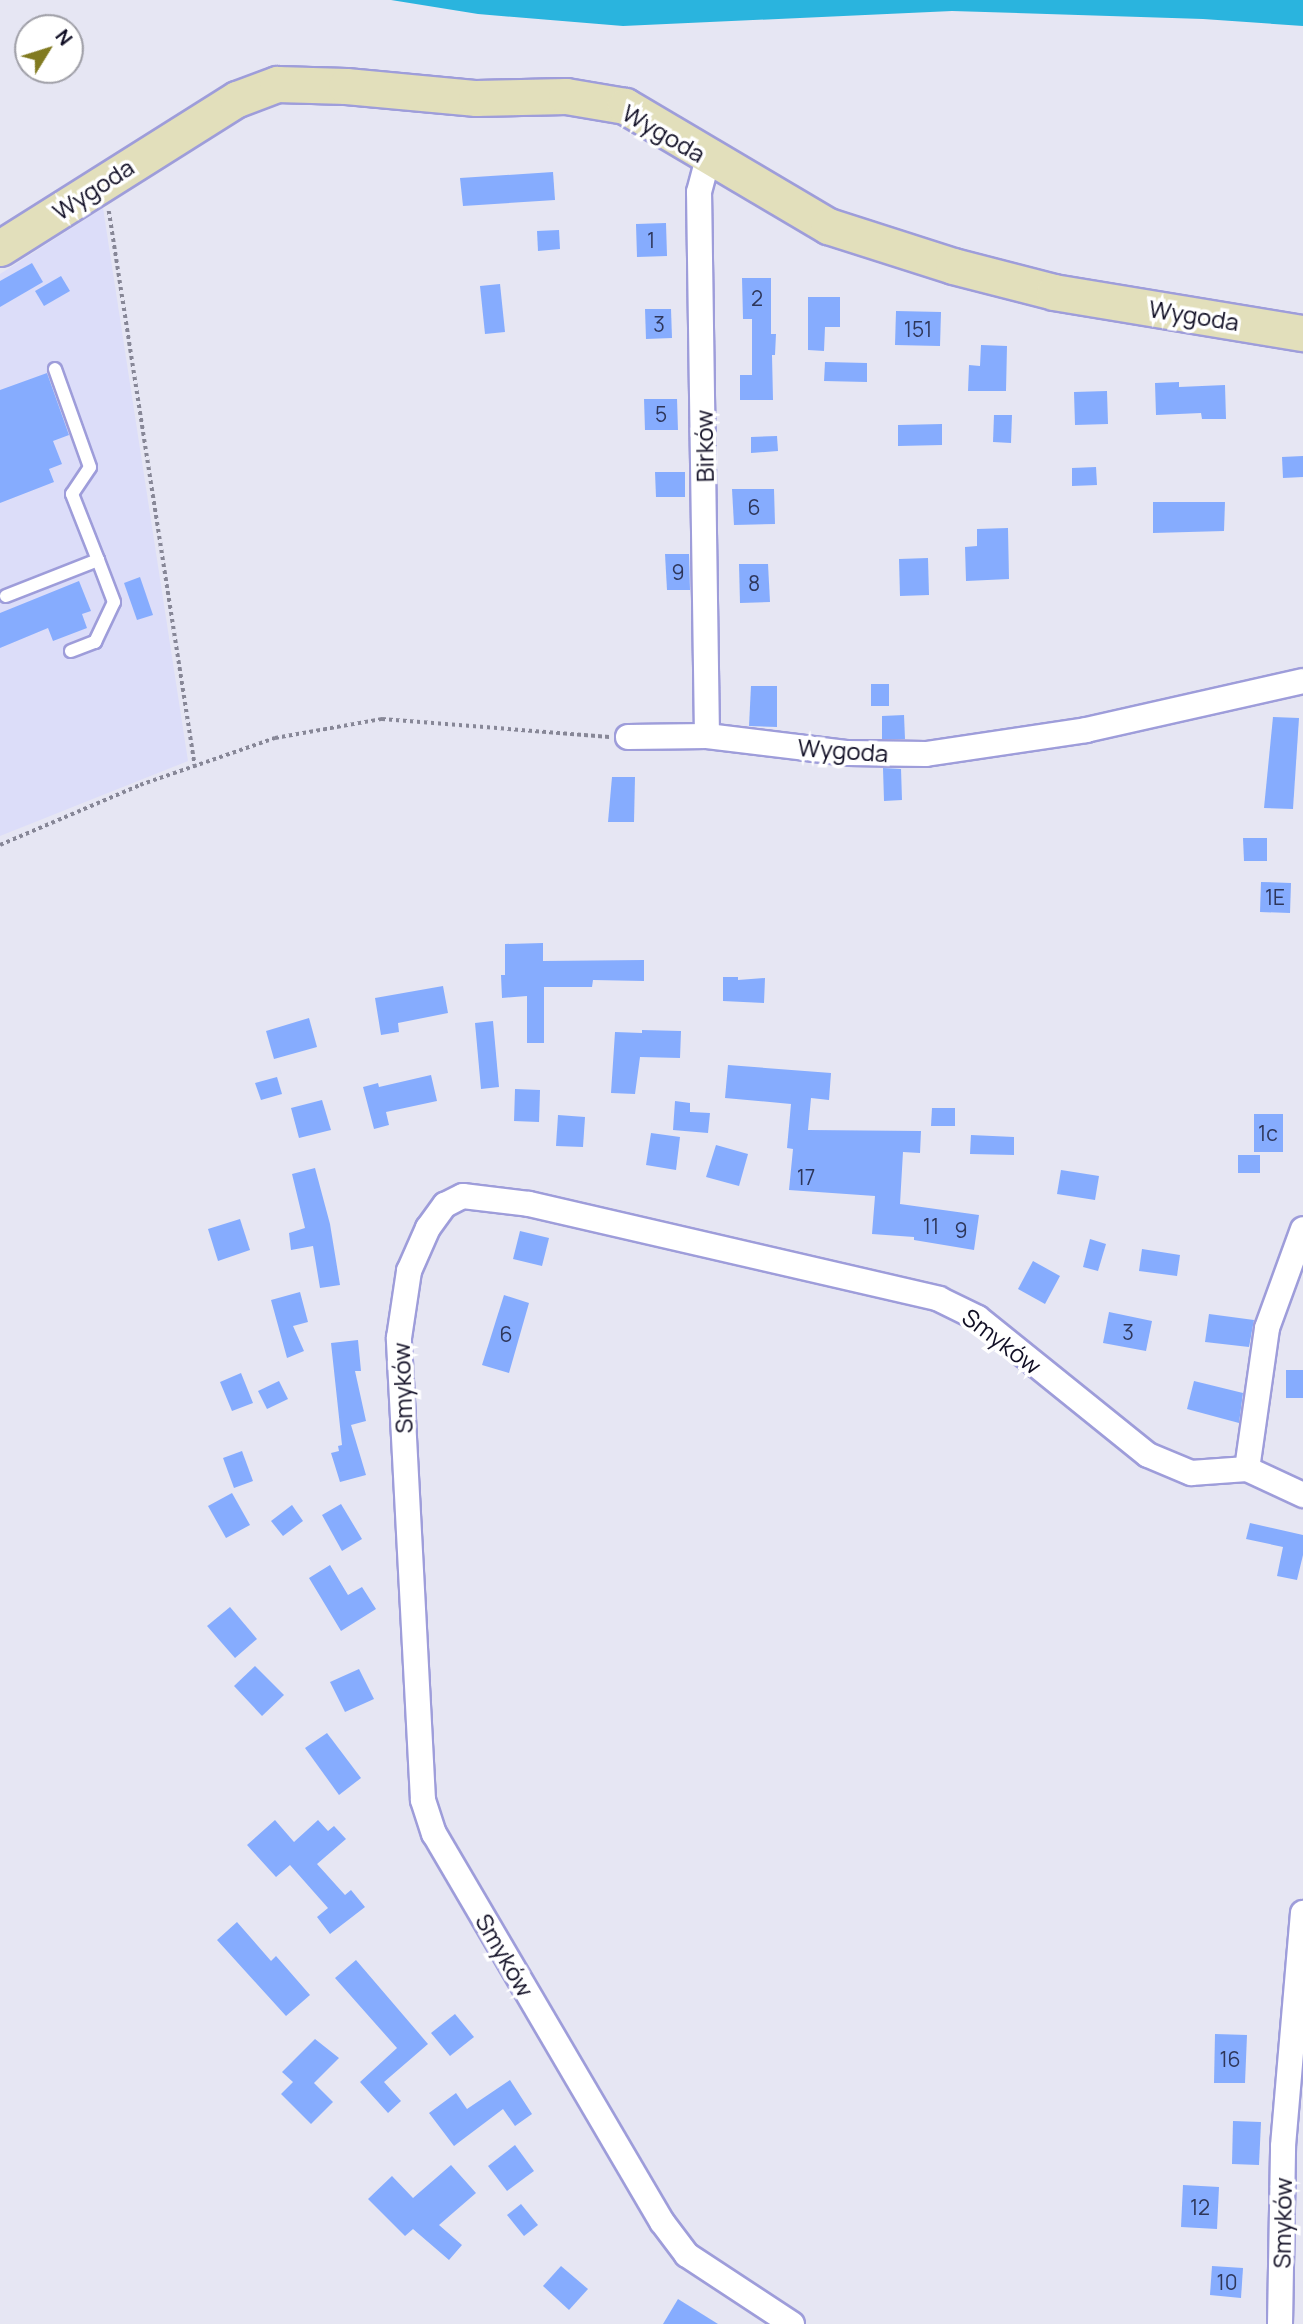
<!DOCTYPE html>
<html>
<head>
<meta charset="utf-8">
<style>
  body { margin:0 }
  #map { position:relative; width:1303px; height:2324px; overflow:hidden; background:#e6e6f3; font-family:Manrope,sans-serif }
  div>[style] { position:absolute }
  .built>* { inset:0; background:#dcddf9 }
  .water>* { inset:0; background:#2ab4de }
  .building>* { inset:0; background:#86acfe }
  .path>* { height:3.5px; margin-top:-1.75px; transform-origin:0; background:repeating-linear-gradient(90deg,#878797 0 3.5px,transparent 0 7px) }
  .roads { filter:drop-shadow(2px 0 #9e9dda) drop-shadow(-2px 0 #9e9dda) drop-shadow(0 2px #9e9dda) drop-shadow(0 -2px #9e9dda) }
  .lane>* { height:12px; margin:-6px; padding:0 6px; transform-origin:6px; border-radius:6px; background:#fff }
  .street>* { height:24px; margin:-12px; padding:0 12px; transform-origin:12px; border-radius:12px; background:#fff }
  .secondary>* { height:35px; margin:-17.5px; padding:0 17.5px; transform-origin:17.5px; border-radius:17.5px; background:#e2dfbb }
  span { translate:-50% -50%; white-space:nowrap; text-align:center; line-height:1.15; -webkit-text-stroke:7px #fff; paint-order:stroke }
  .number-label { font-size:21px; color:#2e365a }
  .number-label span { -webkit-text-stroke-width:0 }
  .street-label { font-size:24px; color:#100e24 }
  .north { position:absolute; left:14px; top:14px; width:70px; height:70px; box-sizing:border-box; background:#fff; border:2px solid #9f9fa7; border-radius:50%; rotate:52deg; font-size:19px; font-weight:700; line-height:28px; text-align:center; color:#100e24 }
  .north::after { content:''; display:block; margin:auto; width:24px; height:32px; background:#817a20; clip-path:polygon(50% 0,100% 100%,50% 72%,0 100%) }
</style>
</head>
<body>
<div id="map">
  <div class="built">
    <i style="clip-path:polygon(103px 208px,188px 761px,0 836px,0 274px)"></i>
  </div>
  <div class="water">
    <i style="clip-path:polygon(391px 0,1303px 0,1303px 26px,1203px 19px,952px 11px,623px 26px,478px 14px)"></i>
  </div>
  <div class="building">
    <i style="clip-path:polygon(553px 172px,555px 200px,463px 206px,460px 178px)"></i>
    <i style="clip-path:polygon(666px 223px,667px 256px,637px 257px,636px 224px)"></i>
    <i style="clip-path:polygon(559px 230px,560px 249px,538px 251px,537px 231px)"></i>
    <i style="clip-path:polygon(32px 263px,43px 282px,0 307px,0 281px)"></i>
    <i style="clip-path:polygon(61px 276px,70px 291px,44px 306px,35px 291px)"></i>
    <i style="clip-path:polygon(742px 278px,771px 278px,771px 334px,776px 334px,775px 355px,772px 355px,773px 400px,740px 400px,740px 375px,752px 375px,752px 319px,743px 319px)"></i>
    <i style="clip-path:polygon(500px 284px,505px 332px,485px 334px,480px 286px)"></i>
    <i style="clip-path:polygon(808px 297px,840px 297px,840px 327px,825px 327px,824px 351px,808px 350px)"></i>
    <i style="clip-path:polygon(645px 309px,671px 309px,672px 338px,646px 339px)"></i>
    <i style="clip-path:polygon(896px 311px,941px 312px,940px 346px,895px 345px)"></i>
    <i style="clip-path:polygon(981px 345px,1007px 346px,1006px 391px,968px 391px,969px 365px,980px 366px)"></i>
    <i style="clip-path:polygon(825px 362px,867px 363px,867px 382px,824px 381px)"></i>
    <i style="clip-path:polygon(47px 373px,69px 435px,53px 441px,62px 464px,49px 469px,54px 482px,0 503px,0 390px)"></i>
    <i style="clip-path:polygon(1179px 382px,1179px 387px,1225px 385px,1226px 419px,1202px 419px,1201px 413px,1156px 415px,1155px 383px)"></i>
    <i style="clip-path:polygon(1107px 391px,1108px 424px,1075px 425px,1074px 392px)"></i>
    <i style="clip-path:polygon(644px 399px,677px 399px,678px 430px,645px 430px)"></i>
    <i style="clip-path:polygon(994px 415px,1012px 415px,1011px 443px,993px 442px)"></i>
    <i style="clip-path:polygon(942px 424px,942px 445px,898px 446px,898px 425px)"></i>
    <i style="clip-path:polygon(777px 436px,778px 451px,751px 453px,751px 437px)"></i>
    <i style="clip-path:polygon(1303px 456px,1303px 477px,1283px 478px,1282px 457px)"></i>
    <i style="clip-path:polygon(1096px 467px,1097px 485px,1072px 486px,1072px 468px)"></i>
    <i style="clip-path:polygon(655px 472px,685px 472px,685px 497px,656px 497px)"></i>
    <i style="clip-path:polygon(732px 489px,774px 489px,775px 524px,734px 525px)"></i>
    <i style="clip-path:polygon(1153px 502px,1225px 502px,1224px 531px,1153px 533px)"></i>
    <i style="clip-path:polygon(1008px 528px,1009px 579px,966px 581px,965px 547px,977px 546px,977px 529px)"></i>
    <i style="clip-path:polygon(665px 554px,689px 554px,690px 590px,667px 590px)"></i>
    <i style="clip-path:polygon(928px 558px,929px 595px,900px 596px,899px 559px)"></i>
    <i style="clip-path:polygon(739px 564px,768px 564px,770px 602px,740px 603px)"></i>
    <i style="clip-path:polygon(140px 577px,153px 615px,137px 620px,124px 583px)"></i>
    <i style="clip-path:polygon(79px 581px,91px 611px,82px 614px,87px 628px,53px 641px,48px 628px,0 648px,0 613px)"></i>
    <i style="clip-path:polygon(871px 684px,889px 684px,889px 706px,871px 706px)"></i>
    <i style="clip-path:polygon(751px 686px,777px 686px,777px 727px,749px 726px)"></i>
    <i style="clip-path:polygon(904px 715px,905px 739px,882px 739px,882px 716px)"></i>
    <i style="clip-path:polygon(1273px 717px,1299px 718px,1293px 809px,1264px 808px)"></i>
    <i style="clip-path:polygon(883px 768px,901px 769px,902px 800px,884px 801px)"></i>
    <i style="clip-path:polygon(612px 777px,635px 777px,634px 822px,608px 822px)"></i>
    <i style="clip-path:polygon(1243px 838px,1267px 838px,1267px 861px,1244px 861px)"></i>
    <i style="clip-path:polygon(1261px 882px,1291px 883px,1290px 913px,1260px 912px)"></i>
    <i style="clip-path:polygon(543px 943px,543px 961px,644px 960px,644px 981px,593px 980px,592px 987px,544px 987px,544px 1043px,527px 1043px,527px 996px,502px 998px,501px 975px,505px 975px,505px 944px)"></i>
    <i style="clip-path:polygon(723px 977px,738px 977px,738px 980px,765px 978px,764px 1003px,723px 1001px)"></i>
    <i style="clip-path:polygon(443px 986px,448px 1013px,398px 1023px,399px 1032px,381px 1035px,375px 998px)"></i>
    <i style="clip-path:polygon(309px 1018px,317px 1047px,274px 1059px,266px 1031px)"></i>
    <i style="clip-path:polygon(493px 1021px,499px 1087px,481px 1089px,475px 1023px)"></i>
    <i style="clip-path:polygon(642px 1030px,681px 1031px,680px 1058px,640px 1057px,635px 1094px,611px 1093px,615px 1032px,642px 1033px)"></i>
    <i style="clip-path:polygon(728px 1065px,831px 1073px,829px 1100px,811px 1098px,808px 1130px,921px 1131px,920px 1153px,903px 1152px,900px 1204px,979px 1215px,974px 1250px,914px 1240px,914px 1237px,872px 1234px,875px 1196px,789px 1190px,793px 1149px,787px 1148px,791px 1104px,725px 1098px)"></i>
    <i style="clip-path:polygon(431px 1075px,437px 1101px,386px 1112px,389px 1125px,374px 1129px,363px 1087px,378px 1083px,379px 1087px)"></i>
    <i style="clip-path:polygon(277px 1077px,282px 1094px,261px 1100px,255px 1083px)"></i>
    <i style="clip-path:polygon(515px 1089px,540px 1090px,539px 1122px,514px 1121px)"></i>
    <i style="clip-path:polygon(322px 1100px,331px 1130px,299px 1138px,291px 1108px)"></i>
    <i style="clip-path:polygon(675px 1101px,690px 1103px,690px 1112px,710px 1113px,708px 1133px,673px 1130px)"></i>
    <i style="clip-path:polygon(932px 1108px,955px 1108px,955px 1126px,931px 1126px)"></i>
    <i style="clip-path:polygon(1254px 1114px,1283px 1114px,1283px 1152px,1254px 1152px)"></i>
    <i style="clip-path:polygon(558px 1115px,585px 1117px,583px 1147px,556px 1146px)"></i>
    <i style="clip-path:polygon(651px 1133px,680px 1137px,676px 1170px,646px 1165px)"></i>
    <i style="clip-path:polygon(971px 1135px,1014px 1137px,1014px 1155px,970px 1154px)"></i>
    <i style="clip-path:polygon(716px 1145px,748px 1154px,739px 1186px,706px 1177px)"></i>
    <i style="clip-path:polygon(1238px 1155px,1260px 1155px,1260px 1173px,1238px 1173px)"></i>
    <i style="clip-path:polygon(315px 1168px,330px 1224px,340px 1285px,320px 1288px,313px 1246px,291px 1250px,289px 1233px,305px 1228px,292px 1174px)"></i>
    <i style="clip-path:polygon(1061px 1170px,1099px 1176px,1095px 1200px,1057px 1194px)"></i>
    <i style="clip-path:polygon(240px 1219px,250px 1250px,218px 1261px,208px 1229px)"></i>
    <i style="clip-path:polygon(520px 1231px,549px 1238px,542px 1266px,513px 1259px)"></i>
    <i style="clip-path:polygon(1090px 1239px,1106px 1244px,1098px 1271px,1083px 1267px)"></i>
    <i style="clip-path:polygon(1142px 1249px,1180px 1255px,1177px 1276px,1139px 1271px)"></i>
    <i style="clip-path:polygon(1033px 1261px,1060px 1276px,1045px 1304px,1018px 1289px)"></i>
    <i style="clip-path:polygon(300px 1292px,308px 1322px,293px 1326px,304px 1351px,287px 1358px,271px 1300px)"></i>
    <i style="clip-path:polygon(504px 1295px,529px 1303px,509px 1373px,482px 1365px)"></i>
    <i style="clip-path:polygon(1109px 1312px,1152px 1321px,1146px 1351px,1103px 1343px)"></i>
    <i style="clip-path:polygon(1209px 1314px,1254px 1320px,1249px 1347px,1205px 1342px)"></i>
    <i style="clip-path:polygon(358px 1340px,361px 1371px,355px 1371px,366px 1421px,351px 1425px,366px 1475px,340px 1482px,331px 1453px,339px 1451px,338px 1446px,342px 1445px,331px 1343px)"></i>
    <i style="clip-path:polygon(1286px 1370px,1303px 1370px,1303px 1398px,1286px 1398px)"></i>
    <i style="clip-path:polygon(241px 1373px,253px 1403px,232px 1411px,220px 1382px)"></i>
    <i style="clip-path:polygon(279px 1381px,288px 1399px,267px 1409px,258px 1391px)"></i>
    <i style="clip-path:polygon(1194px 1381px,1243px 1393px,1239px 1423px,1187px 1409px)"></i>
    <i style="clip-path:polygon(242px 1451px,253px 1481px,234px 1488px,223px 1458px)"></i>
    <i style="clip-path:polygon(232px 1493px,250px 1525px,226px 1538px,208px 1506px)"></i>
    <i style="clip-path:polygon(341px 1504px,362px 1539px,342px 1551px,322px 1515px)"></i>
    <i style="clip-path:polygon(292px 1505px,303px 1521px,283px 1536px,271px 1521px)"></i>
    <i style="clip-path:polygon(1250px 1523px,1303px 1535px,1303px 1555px,1297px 1580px,1277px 1576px,1283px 1547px,1246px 1539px)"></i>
    <i style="clip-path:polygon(330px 1565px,348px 1595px,362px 1587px,376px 1609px,341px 1631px,309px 1578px)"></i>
    <i style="clip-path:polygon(230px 1607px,257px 1639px,235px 1658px,207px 1626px)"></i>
    <i style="clip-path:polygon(255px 1666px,284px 1695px,262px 1716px,234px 1686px)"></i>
    <i style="clip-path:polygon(359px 1669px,374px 1699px,345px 1712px,330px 1682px)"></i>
    <i style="clip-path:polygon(327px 1733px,361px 1778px,339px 1795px,305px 1748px)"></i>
    <i style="clip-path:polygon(275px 1820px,294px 1842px,318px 1820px,328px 1831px,334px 1826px,346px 1839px,317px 1864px,345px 1895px,351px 1890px,365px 1907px,330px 1934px,317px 1917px,328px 1908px,290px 1865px,276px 1877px,247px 1845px)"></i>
    <i style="clip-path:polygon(237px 1922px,271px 1961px,276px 1956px,310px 1995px,286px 2016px,217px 1940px)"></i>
    <i style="clip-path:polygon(356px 1960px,428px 2044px,384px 2082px,401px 2101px,388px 2113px,360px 2082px,397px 2048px,335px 1978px)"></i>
    <i style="clip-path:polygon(455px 2014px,474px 2037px,450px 2056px,431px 2033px)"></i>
    <i style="clip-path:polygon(1215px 2034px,1247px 2035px,1245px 2083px,1214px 2083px)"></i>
    <i style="clip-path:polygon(315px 2039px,339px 2058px,314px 2083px,333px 2102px,311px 2124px,281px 2094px,293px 2082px,282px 2072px)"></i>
    <i style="clip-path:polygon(510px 2080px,532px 2114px,515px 2126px,503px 2109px,454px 2146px,429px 2113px,456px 2093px,467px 2109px)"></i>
    <i style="clip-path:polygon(1233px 2121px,1261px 2122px,1259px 2165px,1232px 2164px)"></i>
    <i style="clip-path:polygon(515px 2145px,534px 2171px,507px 2191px,488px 2166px)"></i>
    <i style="clip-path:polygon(451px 2165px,476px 2193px,439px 2225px,462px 2245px,449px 2260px,413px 2229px,405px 2236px,368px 2199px,392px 2176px,413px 2198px)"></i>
    <i style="clip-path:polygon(1183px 2185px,1219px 2187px,1217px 2229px,1181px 2227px)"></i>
    <i style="clip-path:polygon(521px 2204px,538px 2225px,524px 2236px,507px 2215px)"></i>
    <i style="clip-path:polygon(561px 2266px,588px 2289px,569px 2310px,543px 2286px)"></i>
    <i style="clip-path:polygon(1212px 2266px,1243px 2268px,1241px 2298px,1210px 2295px)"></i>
    <i style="clip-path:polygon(678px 2299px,718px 2324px,663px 2324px)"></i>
  </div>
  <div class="path">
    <i style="left:109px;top:211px;width:562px;rotate:81.19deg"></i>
    <i style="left:0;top:845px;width:152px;rotate:-23.2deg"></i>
    <i style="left:140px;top:785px;width:143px;rotate:-19.2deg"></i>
    <i style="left:275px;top:738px;width:109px;rotate:-10.1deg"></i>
    <i style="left:382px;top:719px;width:228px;rotate:4.5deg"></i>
  </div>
  <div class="roads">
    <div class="lane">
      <i style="left:6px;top:596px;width:99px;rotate:-21.4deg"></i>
      <i style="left:98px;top:560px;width:71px;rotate:-111.5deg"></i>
      <i style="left:72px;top:494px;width:32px;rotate:-56deg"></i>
      <i style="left:90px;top:467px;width:104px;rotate:-109.7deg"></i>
      <i style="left:71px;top:651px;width:26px;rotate:-21deg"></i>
      <i style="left:95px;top:642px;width:44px;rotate:-64.6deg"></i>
      <i style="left:114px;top:602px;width:45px;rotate:-110.9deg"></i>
    </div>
    <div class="street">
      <i style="left:707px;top:736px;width:544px;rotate:-90.84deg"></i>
      <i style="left:699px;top:192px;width:35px;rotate:-75deg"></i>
      <i style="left:628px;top:737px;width:79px;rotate:-0.7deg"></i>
      <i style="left:707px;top:736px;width:142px;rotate:6.9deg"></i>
      <i style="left:848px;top:753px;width:78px;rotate:0.7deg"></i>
      <i style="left:926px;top:754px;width:162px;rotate:-8.5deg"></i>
      <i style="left:1086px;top:730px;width:222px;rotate:-12.7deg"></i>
      <i style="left:1247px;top:1469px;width:142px;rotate:-81.9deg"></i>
      <i style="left:1267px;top:1328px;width:105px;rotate:-70deg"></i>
      <i style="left:792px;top:2324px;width:126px;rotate:-146.7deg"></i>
      <i style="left:687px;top:2255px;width:41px;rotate:-127.1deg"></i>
      <i style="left:662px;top:2222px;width:450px;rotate:-120.4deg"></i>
      <i style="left:434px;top:1834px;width:36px;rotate:-108deg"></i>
      <i style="left:423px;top:1800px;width:463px;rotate:-93deg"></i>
      <i style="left:399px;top:1338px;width:68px;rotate:-81.5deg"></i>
      <i style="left:409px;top:1271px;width:47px;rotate:-66.2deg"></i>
      <i style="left:428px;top:1228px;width:29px;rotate:-54deg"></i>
      <i style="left:445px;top:1205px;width:20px;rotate:-27deg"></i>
      <i style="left:463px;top:1196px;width:66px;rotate:6.9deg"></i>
      <i style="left:529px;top:1204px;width:421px;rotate:13deg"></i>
      <i style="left:939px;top:1299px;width:43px;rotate:26deg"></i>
      <i style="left:978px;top:1318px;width:218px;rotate:38.9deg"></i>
      <i style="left:1148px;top:1455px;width:47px;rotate:22.7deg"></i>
      <i style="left:1191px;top:1473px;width:56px;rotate:-4.1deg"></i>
      <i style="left:1247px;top:1469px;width:62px;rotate:24.9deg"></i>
      <i style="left:1280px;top:2324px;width:178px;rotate:-89deg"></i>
      <i style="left:1283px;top:2146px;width:234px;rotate:-85.1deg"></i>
    </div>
    <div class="secondary">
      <i style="left:0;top:248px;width:280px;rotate:-32.2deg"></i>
      <i style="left:237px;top:99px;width:43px;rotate:-20.6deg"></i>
      <i style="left:277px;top:84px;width:69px;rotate:1.7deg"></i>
      <i style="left:346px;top:86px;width:131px;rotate:5.3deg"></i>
      <i style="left:476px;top:98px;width:90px;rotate:-1.3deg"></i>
      <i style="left:566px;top:96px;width:60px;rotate:9.6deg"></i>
      <i style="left:625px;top:106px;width:236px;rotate:30.6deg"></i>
      <i style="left:828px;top:226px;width:131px;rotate:17.7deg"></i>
      <i style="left:953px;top:266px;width:104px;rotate:14.4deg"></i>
      <i style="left:1054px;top:292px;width:252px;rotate:9.4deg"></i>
    </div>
  </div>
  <div class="number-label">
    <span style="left:651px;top:240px">1</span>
    <span style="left:757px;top:298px">2</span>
    <span style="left:659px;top:324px">3</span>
    <span style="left:918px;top:329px">151</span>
    <span style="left:661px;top:414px">5</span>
    <span style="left:754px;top:507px">6</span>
    <span style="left:678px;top:572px">9</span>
    <span style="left:754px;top:583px">8</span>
    <span style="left:1275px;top:897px">1E</span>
    <span style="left:1268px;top:1133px">1c</span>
    <span style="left:806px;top:1177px">17</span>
    <span style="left:931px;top:1226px">11</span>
    <span style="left:961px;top:1230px">9</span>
    <span style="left:1128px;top:1332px">3</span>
    <span style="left:506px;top:1334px">6</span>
    <span style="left:1230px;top:2059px">16</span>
    <span style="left:1200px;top:2207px">12</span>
    <span style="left:1227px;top:2282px">10</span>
  </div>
  <div class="street-label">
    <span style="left:664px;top:133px;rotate:30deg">Wygoda</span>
    <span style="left:93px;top:189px;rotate:-33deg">Wygoda</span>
    <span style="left:1194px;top:315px;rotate:9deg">Wygoda</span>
    <span style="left:704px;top:446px;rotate:-91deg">Birków</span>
    <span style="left:843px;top:750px;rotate:4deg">Wygoda</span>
    <span style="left:1002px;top:1341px;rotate:37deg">Smyków</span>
    <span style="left:402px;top:1388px;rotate:-92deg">Smyków</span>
    <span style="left:505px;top:1955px;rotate:60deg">Smyków</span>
    <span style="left:1282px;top:2223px;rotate:-89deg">Smyków</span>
  </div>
  <div class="north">N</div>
</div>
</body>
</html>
